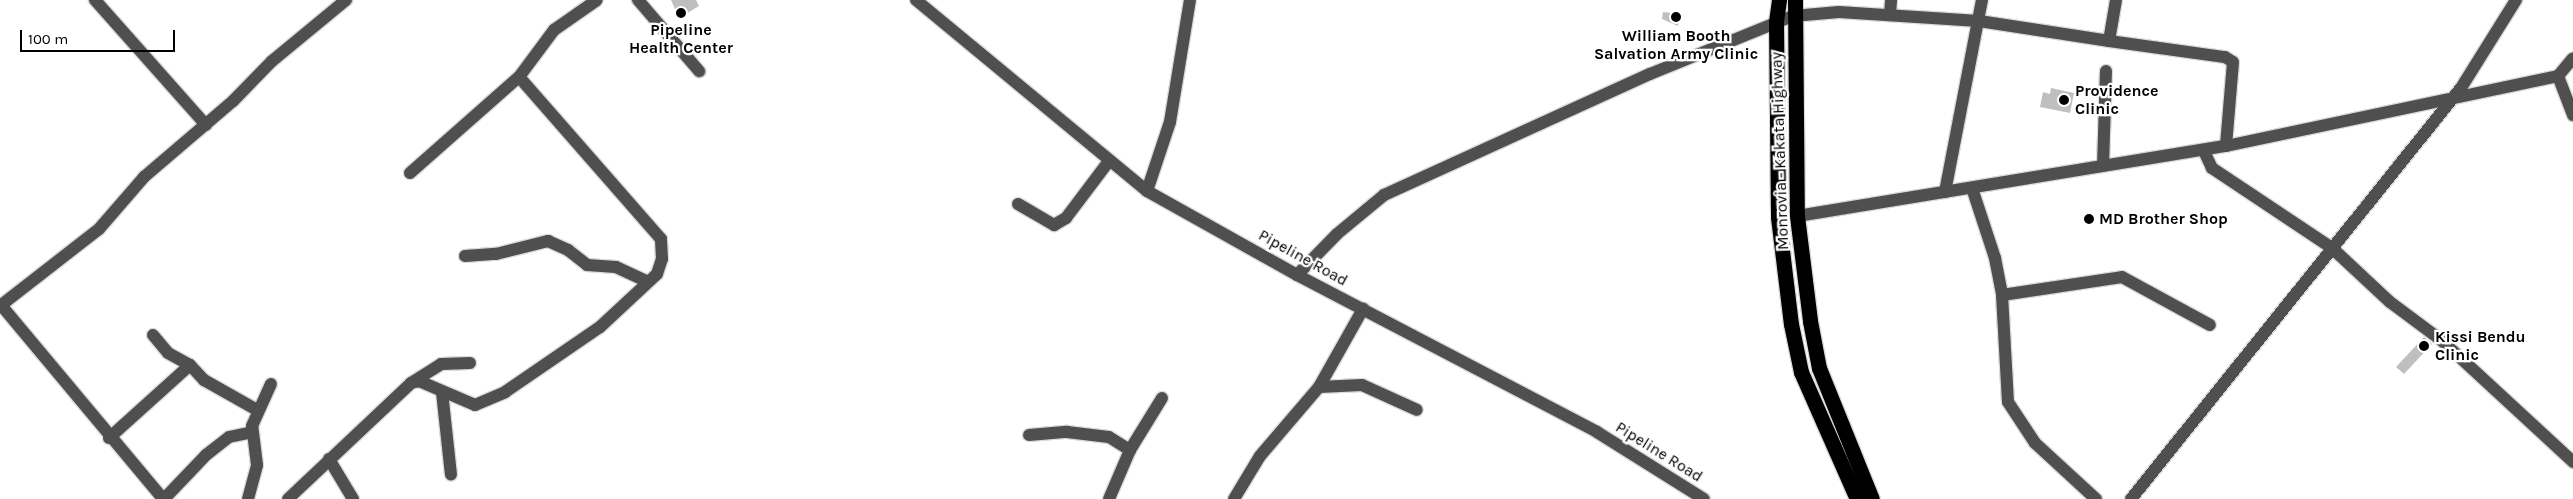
<!DOCTYPE html>
<html>
<head>
<meta charset="utf-8">
<style>
  body { margin:0 }
  #map { position:relative; width:2573px; height:499px; overflow:hidden; background:#fff; font-family:Karla,sans-serif }
  div>[style] { position:absolute }
  .building>* { inset:0; background:#bfbfbf }
  .roads { filter:drop-shadow(1px 0 #dbdbdb) drop-shadow(-1px 0 #dbdbdb) drop-shadow(0 1px #dbdbdb) drop-shadow(0 -1px #dbdbdb) }
  .minor>* { height:12px; margin:-6px; padding:0 6px; transform-origin:6px; border-radius:6px; background:#4f4f4f }
  .highway>* { height:15px; margin:-7.5px; padding:0 7.5px; transform-origin:7.5px; border-radius:7.5px; background:#000 }
  .dots>* { width:14px; height:14px; translate:-50% -50%; box-sizing:border-box; border:2px solid #fff; border-radius:50% }
  span { translate:-50% -50%; white-space:nowrap; text-align:center; line-height:1.15; -webkit-text-stroke:4.5px #fff; paint-order:stroke }
  .poi-label { font-size:16px; color:#000; font-weight:700 }
  .left { translate:0 -50%; text-align:left }
  .street-label { font-size:16px; color:#000 }
  .scale { position:absolute; left:20px; top:30px; width:155px; height:22px; box-sizing:border-box; border:2px solid #000; border-top:0; padding-left:6px; font-size:15px; line-height:18px; white-space:nowrap; color:#000; -webkit-text-stroke:4px #fff; paint-order:stroke }
</style>
</head>
<body>
<div id="map">
  <div class="building">
    <i style="clip-path:polygon(671px 0,696px 0,699px 6px,679px 18px)"></i>
    <i style="clip-path:polygon(1663px 12px,1680px 14px,1678px 26px,1662px 19px)"></i>
    <i style="clip-path:polygon(2051px 88px,2074px 93px,2070px 113px,2040px 107px,2043px 92px,2050px 94px)"></i>
    <i style="clip-path:polygon(2424px 337px,2432px 344px,2404px 374px,2396px 367px)"></i>
  </div>
  <div class="roads">
    <div class="minor">
      <i style="left:95px;top:0;width:167px;rotate:48.4deg"></i>
      <i style="left:638px;top:0;width:94px;rotate:49.3deg"></i>
      <i style="left:916px;top:0;width:300px;rotate:39.6deg"></i>
      <i style="left:1147px;top:191px;width:172px;rotate:29.2deg"></i>
      <i style="left:1297px;top:275px;width:339px;rotate:27.6deg"></i>
      <i style="left:1597px;top:432px;width:126px;rotate:32.1deg"></i>
      <i style="left:1890px;top:15px;width:15px;rotate:-86deg"></i>
      <i style="left:2109px;top:41px;width:117px;rotate:7.9deg"></i>
      <i style="left:2225px;top:57px;width:9px;rotate:32deg"></i>
      <i style="left:2233px;top:62px;width:84px;rotate:94.8deg"></i>
      <i style="left:2558px;top:76px;width:42px;rotate:69deg"></i>
      <i style="left:2204px;top:151px;width:19px;rotate:65deg"></i>
      <i style="left:2212px;top:168px;width:144px;rotate:33.7deg"></i>
      <i style="left:2332px;top:248px;width:79px;rotate:43deg"></i>
      <i style="left:2390px;top:302px;width:64px;rotate:36.7deg"></i>
      <i style="left:2441px;top:340px;width:180px;rotate:42.7deg"></i>
      <i style="left:2103px;top:166px;width:95px;rotate:-88.2deg"></i>
      <i style="left:410px;top:173px;width:145px;rotate:-41.4deg"></i>
      <i style="left:1972px;top:188px;width:74px;rotate:71.8deg"></i>
      <i style="left:1995px;top:258px;width:38px;rotate:79deg"></i>
      <i style="left:2002px;top:295px;width:107px;rotate:86.8deg"></i>
      <i style="left:2008px;top:402px;width:49px;rotate:56.6deg"></i>
      <i style="left:2035px;top:443px;width:83px;rotate:42.6deg"></i>
      <i style="left:1147px;top:191px;width:73px;rotate:-71.6deg"></i>
      <i style="left:1170px;top:122px;width:124px;rotate:-80.7deg"></i>
      <i style="left:1945px;top:192px;width:196px;rotate:-79.1deg"></i>
      <i style="left:1018px;top:204px;width:42px;rotate:30.3deg"></i>
      <i style="left:1054px;top:225px;width:14px;rotate:-30deg"></i>
      <i style="left:1066px;top:218px;width:71px;rotate:-53deg"></i>
      <i style="left:1797px;top:216px;width:435px;rotate:-9.3deg"></i>
      <i style="left:2226px;top:146px;width:339px;rotate:-11.9deg"></i>
      <i style="left:2558px;top:76px;width:23px;rotate:-50deg"></i>
      <i style="left:465px;top:256px;width:31px;rotate:-4deg"></i>
      <i style="left:496px;top:254px;width:54px;rotate:-14deg"></i>
      <i style="left:548px;top:241px;width:22px;rotate:24deg"></i>
      <i style="left:568px;top:250px;width:24px;rotate:38deg"></i>
      <i style="left:587px;top:265px;width:29px;rotate:4deg"></i>
      <i style="left:616px;top:267px;width:35px;rotate:25deg"></i>
      <i style="left:1297px;top:275px;width:57px;rotate:-45.7deg"></i>
      <i style="left:1337px;top:234px;width:61px;rotate:-39.7deg"></i>
      <i style="left:1384px;top:195px;width:292px;rotate:-24.5deg"></i>
      <i style="left:1650px;top:74px;width:154px;rotate:-22.1deg"></i>
      <i style="left:1793px;top:16px;width:46px;rotate:-5deg"></i>
      <i style="left:1839px;top:12px;width:140px;rotate:3.7deg"></i>
      <i style="left:1979px;top:21px;width:132px;rotate:8.7deg"></i>
      <i style="left:2109px;top:41px;width:42px;rotate:-80.3deg"></i>
      <i style="left:2002px;top:295px;width:121px;rotate:-8.5deg"></i>
      <i style="left:2122px;top:277px;width:100px;rotate:28.6deg"></i>
      <i style="left:1px;top:305px;width:253px;rotate:50.1deg"></i>
      <i style="left:0;top:306px;width:125px;rotate:-37.9deg"></i>
      <i style="left:99px;top:229px;width:69px;rotate:-49.1deg"></i>
      <i style="left:144px;top:177px;width:117px;rotate:-40.5deg"></i>
      <i style="left:233px;top:101px;width:56px;rotate:-45.7deg"></i>
      <i style="left:272px;top:61px;width:96px;rotate:-39.5deg"></i>
      <i style="left:153px;top:335px;width:23px;rotate:50deg"></i>
      <i style="left:168px;top:353px;width:25px;rotate:29deg"></i>
      <i style="left:190px;top:365px;width:21px;rotate:47deg"></i>
      <i style="left:204px;top:380px;width:61px;rotate:29.5deg"></i>
      <i style="left:411px;top:383px;width:36px;rotate:-32deg"></i>
      <i style="left:441px;top:364px;width:29px;rotate:-2deg"></i>
      <i style="left:1319px;top:387px;width:43px;rotate:-2.7deg"></i>
      <i style="left:1362px;top:385px;width:60px;rotate:24.4deg"></i>
      <i style="left:442px;top:392px;width:83px;rotate:83.8deg"></i>
      <i style="left:1029px;top:435px;width:38px;rotate:-5deg"></i>
      <i style="left:1067px;top:432px;width:42px;rotate:6.8deg"></i>
      <i style="left:1109px;top:437px;width:25px;rotate:32deg"></i>
      <i style="left:109px;top:438px;width:109px;rotate:-42deg"></i>
      <i style="left:329px;top:459px;width:47px;rotate:59deg"></i>
      <i style="left:164px;top:499px;width:61px;rotate:-46.3deg"></i>
      <i style="left:206px;top:455px;width:29px;rotate:-38deg"></i>
      <i style="left:229px;top:437px;width:24px;rotate:-12deg"></i>
      <i style="left:248px;top:499px;width:35px;rotate:-75deg"></i>
      <i style="left:257px;top:465px;width:39px;rotate:-97deg"></i>
      <i style="left:252px;top:426px;width:46px;rotate:-65.7deg"></i>
      <i style="left:288px;top:499px;width:169px;rotate:-43.3deg"></i>
      <i style="left:411px;top:383px;width:8px;rotate:-14deg"></i>
      <i style="left:419px;top:381px;width:61px;rotate:23.2deg"></i>
      <i style="left:475px;top:405px;width:33px;rotate:-23deg"></i>
      <i style="left:505px;top:392px;width:115px;rotate:-34.4deg"></i>
      <i style="left:600px;top:327px;width:78px;rotate:-42.9deg"></i>
      <i style="left:657px;top:274px;width:16px;rotate:-72deg"></i>
      <i style="left:662px;top:259px;width:20px;rotate:-93deg"></i>
      <i style="left:661px;top:239px;width:215px;rotate:-131.2deg"></i>
      <i style="left:519px;top:77px;width:59px;rotate:-53.3deg"></i>
      <i style="left:554px;top:30px;width:52px;rotate:-34.9deg"></i>
      <i style="left:1109px;top:499px;width:53px;rotate:-66.8deg"></i>
      <i style="left:1130px;top:450px;width:61px;rotate:-58.4deg"></i>
      <i style="left:1234px;top:499px;width:50px;rotate:-58.8deg"></i>
      <i style="left:1260px;top:456px;width:91px;rotate:-49.5deg"></i>
      <i style="left:1319px;top:387px;width:90px;rotate:-60.6deg"></i>
      <i style="left:2131px;top:499px;width:527px;rotate:-51.24deg"></i>
      <i style="left:2461px;top:88px;width:104px;rotate:-58deg"></i>
    </div>
    <div class="highway">
      <i style="left:1779px;top:0;width:22px;rotate:98deg"></i>
      <i style="left:1776px;top:22px;width:195px;rotate:89.4deg"></i>
      <i style="left:1778px;top:217px;width:108px;rotate:83.1deg"></i>
      <i style="left:1791px;top:324px;width:49px;rotate:78.2deg"></i>
      <i style="left:1801px;top:372px;width:139px;rotate:66.2deg"></i>
      <i style="left:1795px;top:0;width:216px;rotate:89.5deg"></i>
      <i style="left:1797px;top:216px;width:106px;rotate:82.9deg"></i>
      <i style="left:1810px;top:321px;width:48px;rotate:79.2deg"></i>
      <i style="left:1819px;top:368px;width:141px;rotate:68deg"></i>
    </div>
  </div>
  <div class="dots">
    <i style="left:681px;top:13px;background:#000"></i>
    <i style="left:1676px;top:17px;background:#000"></i>
    <i style="left:2064px;top:100px;background:#000"></i>
    <i style="left:2089px;top:219px;background:#000"></i>
    <i style="left:2424px;top:346px;background:#000"></i>
  </div>
  <div class="poi-label">
    <span style="left:681px;top:39px">Pipeline<br>Health Center</span>
    <span style="left:1676px;top:45px">William Booth<br>Salvation Army Clinic</span>
    <span class="left" style="left:2075px;top:100px">Providence<br>Clinic</span>
    <span class="left" style="left:2099px;top:219px">MD Brother Shop</span>
    <span class="left" style="left:2435px;top:346px">Kissi Bendu<br>Clinic</span>
  </div>
  <div class="street-label">
    <span style="left:1780px;top:151px;rotate:-92deg">Monrovia - Kakata Highway</span>
    <span style="left:1303px;top:258px;rotate:29deg">Pipeline Road</span>
    <span style="left:1659px;top:452px;rotate:32deg">Pipeline Road</span>
  </div>
  <div class="scale">100 m</div>
</div>
</body>
</html>
